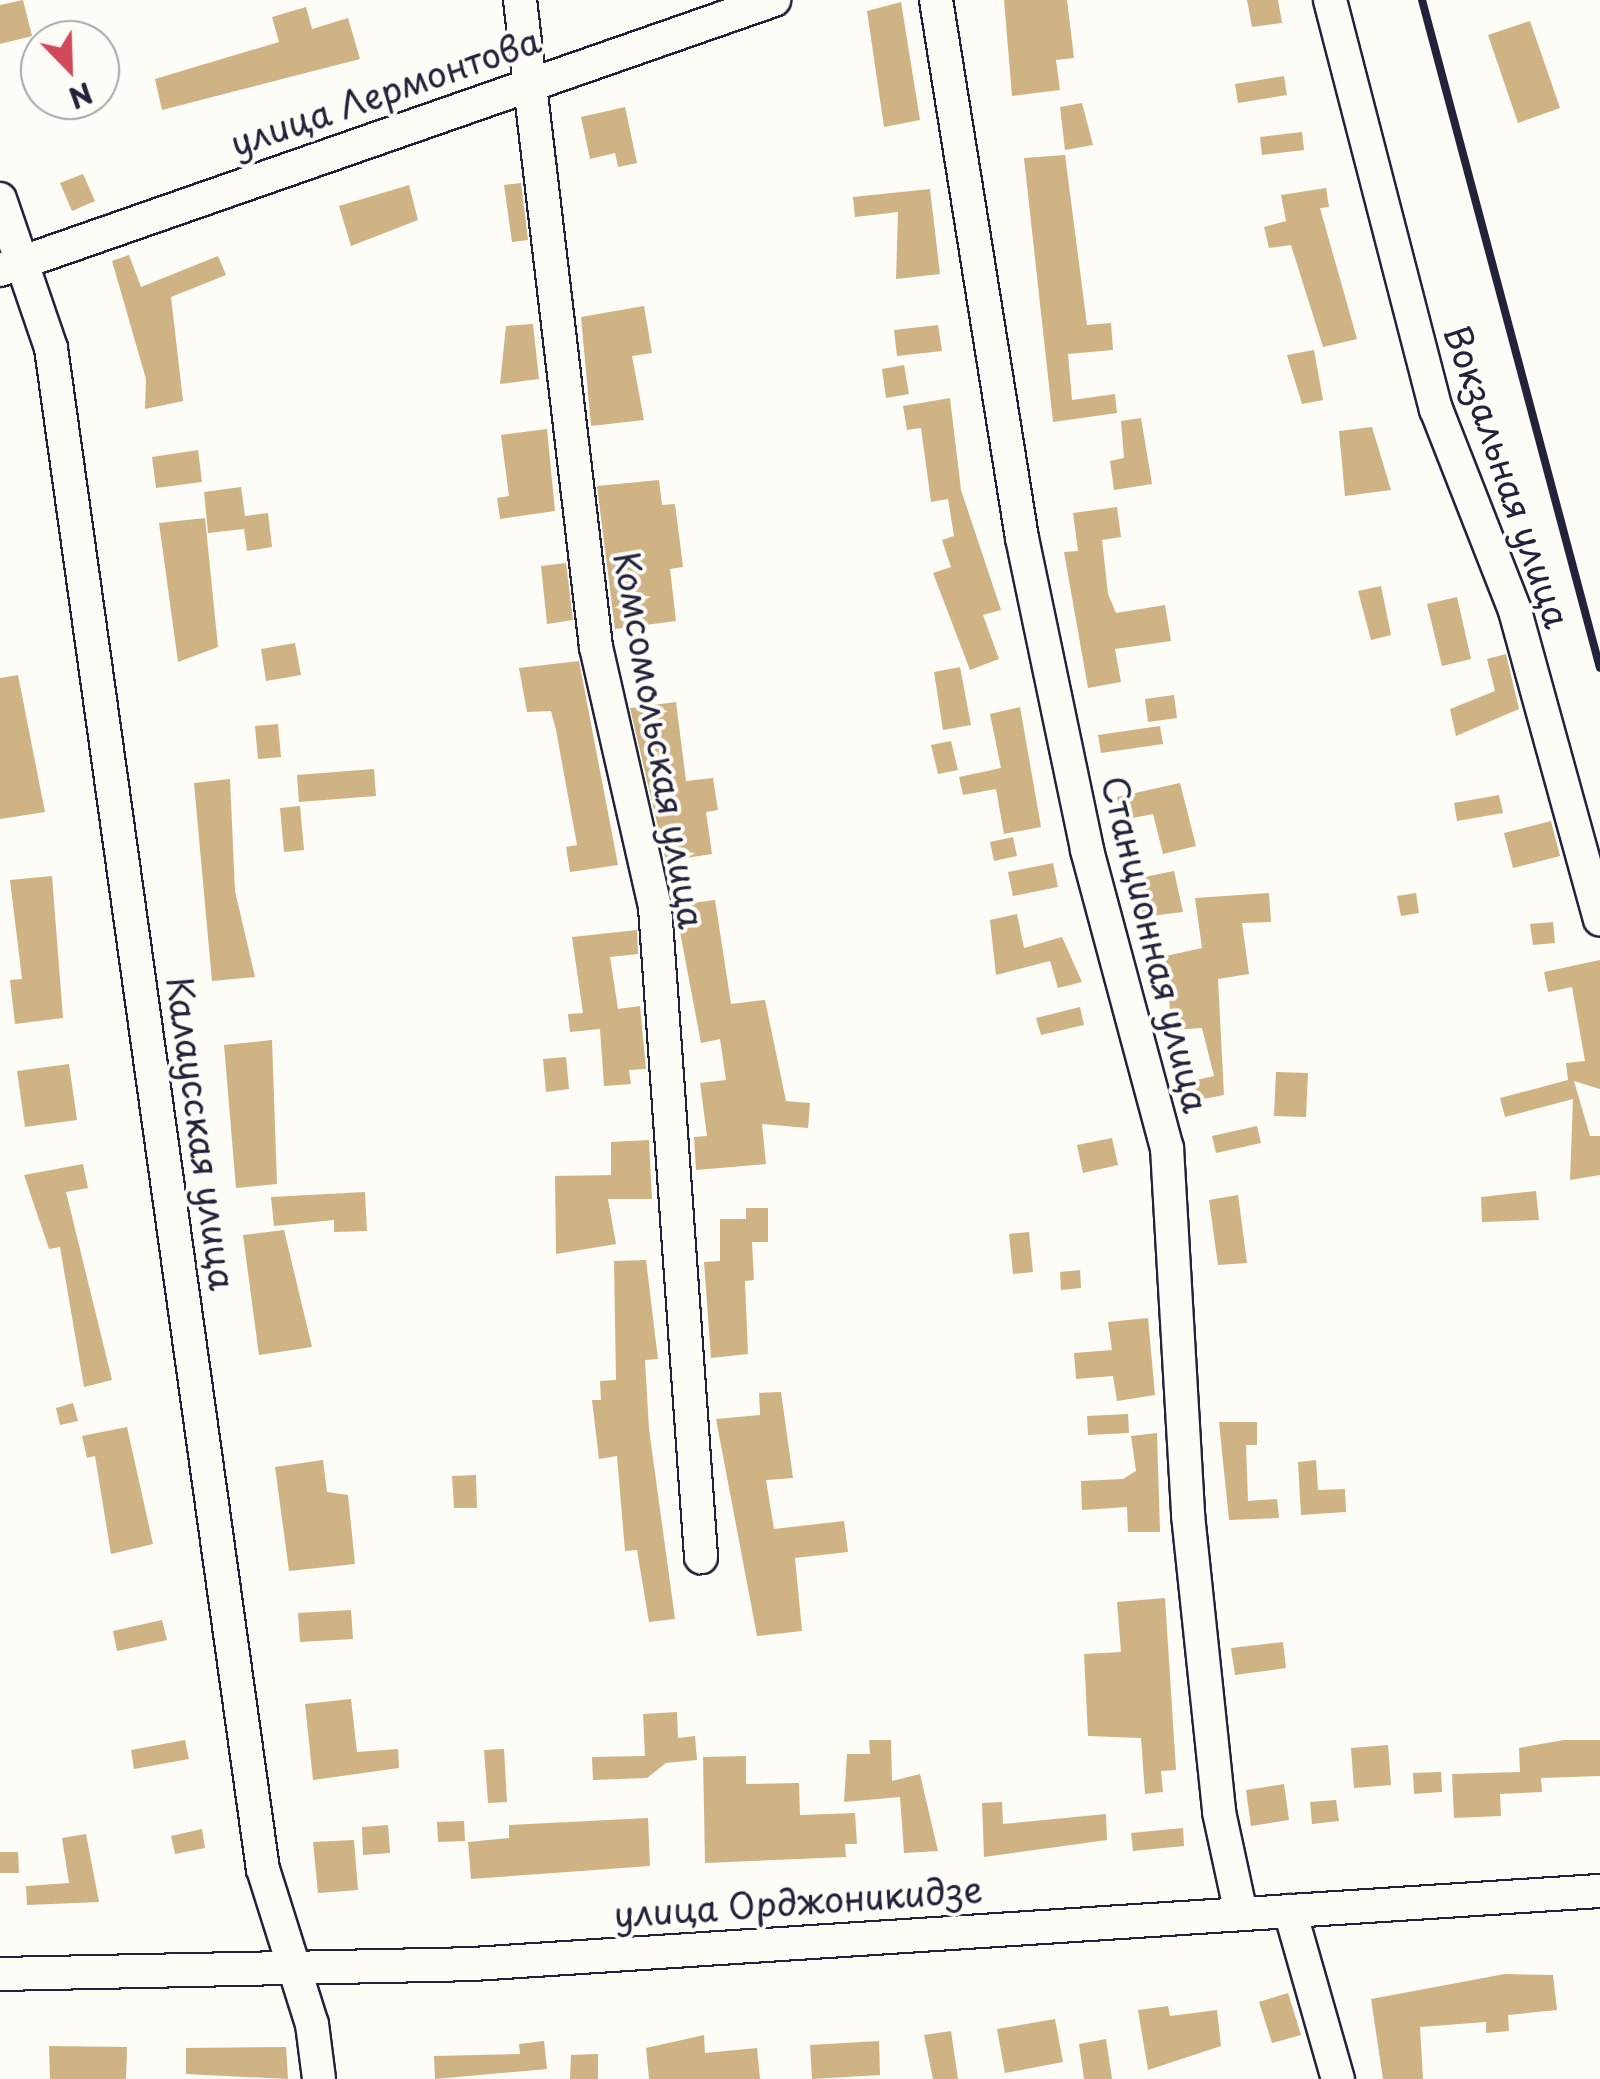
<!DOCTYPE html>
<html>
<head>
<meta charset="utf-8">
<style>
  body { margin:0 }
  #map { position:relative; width:1600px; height:2079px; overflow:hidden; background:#fdfcf7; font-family:"Playpen Sans",sans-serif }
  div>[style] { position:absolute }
  .building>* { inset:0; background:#cfb384 }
  .roads { filter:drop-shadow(2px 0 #22223b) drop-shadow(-2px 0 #22223b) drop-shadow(0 2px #22223b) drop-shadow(0 -2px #22223b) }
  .minor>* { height:32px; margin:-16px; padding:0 16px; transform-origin:16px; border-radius:16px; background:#fdfcf7 }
  .rail>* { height:8px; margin:-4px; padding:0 4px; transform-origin:4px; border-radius:4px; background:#22223b }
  span { translate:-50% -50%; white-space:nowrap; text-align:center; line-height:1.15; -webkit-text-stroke:8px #fdfcf7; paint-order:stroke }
  .street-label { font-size:35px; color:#22223b }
  .north { position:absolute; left:20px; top:20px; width:100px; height:100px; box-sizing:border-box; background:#fdfcf7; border:2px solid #a5a5ac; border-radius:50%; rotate:157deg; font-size:28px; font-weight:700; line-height:40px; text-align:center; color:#22223b }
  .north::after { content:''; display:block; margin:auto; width:35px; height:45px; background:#d1495b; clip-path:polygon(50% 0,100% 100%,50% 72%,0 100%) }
</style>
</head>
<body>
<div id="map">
  <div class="building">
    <i style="clip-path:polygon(23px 0,32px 36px,0 44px,0 5px)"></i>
    <i style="clip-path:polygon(1004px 0,1067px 0,1074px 58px,1056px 60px,1060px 90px,1012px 96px)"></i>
    <i style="clip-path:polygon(1247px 0,1278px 0,1282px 23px,1252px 27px)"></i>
    <i style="clip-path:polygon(901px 2px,920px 120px,884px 127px,867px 11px)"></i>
    <i style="clip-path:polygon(306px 7px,312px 29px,348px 18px,360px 59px,162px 110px,155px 79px,279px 42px,272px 17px)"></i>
    <i style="clip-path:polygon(1530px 21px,1560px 108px,1518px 123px,1488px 35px)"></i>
    <i style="clip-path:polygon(1284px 76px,1287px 95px,1238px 103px,1235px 84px)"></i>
    <i style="clip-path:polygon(1082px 103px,1093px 145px,1065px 150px,1060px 107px)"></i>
    <i style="clip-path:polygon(625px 107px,637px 163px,618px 167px,615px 153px,590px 159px,581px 117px)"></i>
    <i style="clip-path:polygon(1302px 132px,1304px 150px,1262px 155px,1260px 137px)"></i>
    <i style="clip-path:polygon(1065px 155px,1087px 325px,1111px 323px,1113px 350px,1068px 354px,1072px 400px,1115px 394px,1117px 413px,1053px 422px,1024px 158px)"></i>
    <i style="clip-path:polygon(83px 174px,95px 201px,72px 211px,60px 183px)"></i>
    <i style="clip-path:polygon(521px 183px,528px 240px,512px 242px,504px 185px)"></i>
    <i style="clip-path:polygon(409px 185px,418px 220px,351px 246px,339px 206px)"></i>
    <i style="clip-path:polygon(1326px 188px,1329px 207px,1320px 208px,1357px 339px,1323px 347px,1291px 245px,1269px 248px,1264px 227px,1286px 221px,1281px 195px)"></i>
    <i style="clip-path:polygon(930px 189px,940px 274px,896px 279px,898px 212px,855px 217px,853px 197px)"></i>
    <i style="clip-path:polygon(129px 255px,141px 287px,218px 256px,226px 275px,171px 297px,183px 401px,145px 409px,146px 379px,112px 261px)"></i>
    <i style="clip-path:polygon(644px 306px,652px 353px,632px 356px,644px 420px,591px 426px,581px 317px)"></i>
    <i style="clip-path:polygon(533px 324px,539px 379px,500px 384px,506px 326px)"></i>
    <i style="clip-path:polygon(938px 325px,942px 351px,897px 356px,894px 330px)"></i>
    <i style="clip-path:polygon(1314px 350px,1323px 400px,1302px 404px,1287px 355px)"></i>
    <i style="clip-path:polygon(904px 365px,909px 394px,886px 398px,882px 369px)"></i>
    <i style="clip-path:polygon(950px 398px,961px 490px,1001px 610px,983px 615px,999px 659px,970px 670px,933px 573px,951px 567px,942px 540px,954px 536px,948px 499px,931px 502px,921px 428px,907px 430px,903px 406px)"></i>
    <i style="clip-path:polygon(1141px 418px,1152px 484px,1114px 490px,1110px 461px,1124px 458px,1121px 421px)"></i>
    <i style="clip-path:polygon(1372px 427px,1391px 490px,1345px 496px,1339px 431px)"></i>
    <i style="clip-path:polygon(547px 429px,555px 511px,500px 519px,497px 498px,509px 496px,501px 435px)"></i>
    <i style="clip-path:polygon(198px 450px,202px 482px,156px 488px,152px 457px)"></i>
    <i style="clip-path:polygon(659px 480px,662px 505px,675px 504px,683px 567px,670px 569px,676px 621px,615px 629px,597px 486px)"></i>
    <i style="clip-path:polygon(241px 487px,245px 516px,268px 513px,272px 547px,247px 551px,244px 529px,208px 533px,204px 492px)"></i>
    <i style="clip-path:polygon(1117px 507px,1121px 537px,1102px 540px,1108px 594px,1116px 613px,1165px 605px,1171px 641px,1115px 649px,1121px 682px,1088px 688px,1064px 552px,1078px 551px,1073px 513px)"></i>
    <i style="clip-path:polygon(205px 518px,218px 647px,178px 662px,159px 523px)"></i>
    <i style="clip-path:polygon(566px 563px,573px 620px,547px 624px,541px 566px)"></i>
    <i style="clip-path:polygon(1381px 586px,1391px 635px,1371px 640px,1358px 591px)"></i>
    <i style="clip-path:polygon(1457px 597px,1471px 659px,1442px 666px,1427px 604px)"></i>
    <i style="clip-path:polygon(295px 643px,301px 675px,266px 681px,261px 649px)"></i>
    <i style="clip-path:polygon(1506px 654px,1519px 709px,1456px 736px,1450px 709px,1495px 691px,1487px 659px)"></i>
    <i style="clip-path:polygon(579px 661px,618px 865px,570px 872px,566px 847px,577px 845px,556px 730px,551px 711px,527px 712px,519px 668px)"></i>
    <i style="clip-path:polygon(960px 667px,971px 725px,943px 730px,934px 672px)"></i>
    <i style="clip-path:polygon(18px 675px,45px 812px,0 819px,0 678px)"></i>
    <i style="clip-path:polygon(1174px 695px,1177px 718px,1148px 722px,1145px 699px)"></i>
    <i style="clip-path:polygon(676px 702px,686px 781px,713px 778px,718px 810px,706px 812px,712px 854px,666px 861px,630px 708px)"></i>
    <i style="clip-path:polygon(1020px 707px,1041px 827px,1004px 834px,996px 789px,963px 795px,959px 777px,1001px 768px,990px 714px)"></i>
    <i style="clip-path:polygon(278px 724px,281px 757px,258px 759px,255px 726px)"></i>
    <i style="clip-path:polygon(1160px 726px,1163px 744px,1101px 753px,1098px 735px)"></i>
    <i style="clip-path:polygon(951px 741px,958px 770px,938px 774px,931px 745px)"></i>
    <i style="clip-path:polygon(374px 769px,376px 796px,299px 802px,297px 775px)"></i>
    <i style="clip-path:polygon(230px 779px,235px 891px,255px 977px,212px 981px,194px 783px)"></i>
    <i style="clip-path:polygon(1180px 783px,1196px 846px,1163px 854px,1153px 814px,1122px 820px,1117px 797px)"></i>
    <i style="clip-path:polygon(1499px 795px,1503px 813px,1457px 821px,1454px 803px)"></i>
    <i style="clip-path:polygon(300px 806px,304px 850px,284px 852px,280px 808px)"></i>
    <i style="clip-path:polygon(1551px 821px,1560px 856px,1513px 868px,1504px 833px)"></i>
    <i style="clip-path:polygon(1013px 837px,1017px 856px,994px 861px,990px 842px)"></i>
    <i style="clip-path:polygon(1053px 863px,1058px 887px,1013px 896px,1008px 872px)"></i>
    <i style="clip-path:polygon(1174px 871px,1183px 912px,1143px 917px,1135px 879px)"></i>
    <i style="clip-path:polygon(52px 876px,63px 1018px,15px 1024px,10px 980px,22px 979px,10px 880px)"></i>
    <i style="clip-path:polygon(1269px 893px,1271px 922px,1242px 923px,1249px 974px,1218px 979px,1224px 1095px,1182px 1103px,1178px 1084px,1214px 1076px,1202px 1028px,1172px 1030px,1167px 979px,1157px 981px,1152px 959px,1202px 948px,1195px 898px)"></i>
    <i style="clip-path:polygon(1416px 893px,1419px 913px,1401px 916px,1397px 896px)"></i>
    <i style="clip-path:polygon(715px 900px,731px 1004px,765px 1000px,786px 1101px,810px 1103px,808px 1128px,762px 1124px,766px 1164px,696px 1170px,694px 1137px,707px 1136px,700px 1083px,726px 1080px,720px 1039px,701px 1043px,675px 905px)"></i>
    <i style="clip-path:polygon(1017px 914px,1024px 948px,1062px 937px,1082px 982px,1058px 988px,1050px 961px,996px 975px,990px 920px)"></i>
    <i style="clip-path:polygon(1553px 922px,1555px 943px,1533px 945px,1530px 924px)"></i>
    <i style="clip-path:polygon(637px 930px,638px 954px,610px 957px,618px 1009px,640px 1006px,646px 1069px,629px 1070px,631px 1084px,604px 1086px,600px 1029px,570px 1032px,568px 1014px,583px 1013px,572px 937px)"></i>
    <i style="clip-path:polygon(1600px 960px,1600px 1089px,1574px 1081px,1590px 1136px,1600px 1136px,1600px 1175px,1570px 1180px,1573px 1099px,1505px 1117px,1500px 1098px,1568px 1080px,1566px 1063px,1585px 1061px,1572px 987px,1548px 992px,1544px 972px)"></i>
    <i style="clip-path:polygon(1080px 1007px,1084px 1025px,1041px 1035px,1036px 1018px)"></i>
    <i style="clip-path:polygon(272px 1040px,277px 1184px,236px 1188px,224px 1045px)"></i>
    <i style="clip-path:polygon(566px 1057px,569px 1089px,546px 1092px,543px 1059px)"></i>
    <i style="clip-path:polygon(69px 1064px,77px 1120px,25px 1127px,17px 1071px)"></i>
    <i style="clip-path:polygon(1276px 1072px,1308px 1073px,1306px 1117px,1274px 1116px)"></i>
    <i style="clip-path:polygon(1257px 1126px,1261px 1143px,1216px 1153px,1212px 1136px)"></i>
    <i style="clip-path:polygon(1112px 1138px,1118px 1165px,1083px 1173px,1077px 1145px)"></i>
    <i style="clip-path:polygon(649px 1140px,652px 1199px,608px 1199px,616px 1244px,556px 1254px,555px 1176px,611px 1175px,611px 1142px)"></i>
    <i style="clip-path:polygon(83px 1164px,88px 1188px,66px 1192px,112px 1380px,84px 1387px,60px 1247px,49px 1249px,24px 1175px)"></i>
    <i style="clip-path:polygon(1536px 1191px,1539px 1220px,1482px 1222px,1481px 1197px)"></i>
    <i style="clip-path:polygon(365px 1192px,367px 1231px,334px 1232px,334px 1220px,274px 1226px,271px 1197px)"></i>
    <i style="clip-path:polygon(1238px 1195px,1247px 1263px,1218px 1265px,1209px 1200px)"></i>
    <i style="clip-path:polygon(746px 1208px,768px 1208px,768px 1242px,752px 1242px,754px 1280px,745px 1281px,748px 1354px,711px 1358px,704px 1262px,720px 1261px,720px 1219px,746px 1219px)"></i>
    <i style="clip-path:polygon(284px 1230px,312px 1347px,259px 1355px,243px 1235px)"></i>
    <i style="clip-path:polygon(1029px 1232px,1033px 1272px,1013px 1274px,1009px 1234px)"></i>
    <i style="clip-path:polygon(646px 1260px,658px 1359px,645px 1360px,649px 1429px,675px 1619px,649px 1622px,637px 1550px,625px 1551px,617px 1456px,599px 1459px,592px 1400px,601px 1400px,600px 1381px,616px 1380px,614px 1261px)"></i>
    <i style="clip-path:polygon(1080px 1270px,1081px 1288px,1061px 1290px,1060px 1272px)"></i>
    <i style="clip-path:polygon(1148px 1318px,1155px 1395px,1117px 1401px,1113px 1376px,1076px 1379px,1074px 1353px,1112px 1350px,1108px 1322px)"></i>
    <i style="clip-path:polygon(781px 1392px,793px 1478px,766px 1480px,774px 1529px,844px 1521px,848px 1552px,795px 1558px,802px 1631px,757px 1636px,716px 1419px,760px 1415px,759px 1393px)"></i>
    <i style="clip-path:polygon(73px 1403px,78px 1421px,60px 1425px,56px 1408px)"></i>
    <i style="clip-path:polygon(1128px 1414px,1129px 1433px,1088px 1435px,1087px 1416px)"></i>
    <i style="clip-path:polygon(1219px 1422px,1257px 1422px,1257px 1445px,1246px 1445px,1248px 1501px,1277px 1499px,1279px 1518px,1229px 1520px)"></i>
    <i style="clip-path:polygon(127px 1427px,153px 1544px,111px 1554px,95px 1456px,87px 1458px,82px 1436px)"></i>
    <i style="clip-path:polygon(1157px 1433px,1160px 1532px,1128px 1532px,1127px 1507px,1082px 1510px,1081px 1481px,1123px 1479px,1136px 1471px,1131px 1436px)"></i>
    <i style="clip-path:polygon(323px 1460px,327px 1492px,348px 1495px,355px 1564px,289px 1571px,275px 1467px)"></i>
    <i style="clip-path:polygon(1316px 1460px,1318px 1490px,1345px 1489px,1346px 1512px,1301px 1515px,1298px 1462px)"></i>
    <i style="clip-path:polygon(476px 1475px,477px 1508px,454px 1508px,452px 1476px)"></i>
    <i style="clip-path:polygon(1165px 1598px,1176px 1770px,1161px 1771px,1163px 1792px,1145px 1794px,1141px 1738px,1088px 1736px,1084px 1654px,1121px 1652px,1117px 1602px)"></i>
    <i style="clip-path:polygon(351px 1610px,353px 1639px,300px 1642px,298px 1613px)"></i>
    <i style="clip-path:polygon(162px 1620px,167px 1640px,117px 1651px,113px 1631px)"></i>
    <i style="clip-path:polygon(1283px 1642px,1286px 1668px,1235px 1675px,1231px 1648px)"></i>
    <i style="clip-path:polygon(351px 1699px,357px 1752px,398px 1749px,399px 1768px,313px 1780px,305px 1704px)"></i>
    <i style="clip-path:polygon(677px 1712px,678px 1738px,695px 1736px,697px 1760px,666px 1763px,647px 1778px,593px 1780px,592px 1757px,645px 1756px,643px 1714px)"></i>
    <i style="clip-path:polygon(185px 1740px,189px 1759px,134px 1769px,131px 1750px)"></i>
    <i style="clip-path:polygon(869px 1740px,891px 1740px,892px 1781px,920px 1774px,938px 1851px,904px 1853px,900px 1797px,844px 1802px,847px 1754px,870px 1754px)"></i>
    <i style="clip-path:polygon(1564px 1740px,1600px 1740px,1600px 1776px,1541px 1778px,1542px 1792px,1500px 1794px,1501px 1816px,1454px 1818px,1452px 1774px,1520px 1772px,1519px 1748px)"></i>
    <i style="clip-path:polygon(1388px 1745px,1391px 1785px,1354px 1788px,1351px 1748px)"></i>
    <i style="clip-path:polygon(504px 1749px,507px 1802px,488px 1803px,484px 1750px)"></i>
    <i style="clip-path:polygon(746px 1756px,746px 1784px,799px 1783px,800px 1815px,855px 1813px,857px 1844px,845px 1844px,846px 1857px,705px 1863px,703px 1757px)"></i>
    <i style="clip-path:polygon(1441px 1772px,1442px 1792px,1414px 1794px,1413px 1773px)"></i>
    <i style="clip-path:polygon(1284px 1784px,1289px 1820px,1251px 1826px,1246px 1790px)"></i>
    <i style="clip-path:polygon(1336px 1800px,1339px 1821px,1312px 1824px,1310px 1802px)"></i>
    <i style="clip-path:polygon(1002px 1802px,1003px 1824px,1106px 1814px,1107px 1840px,984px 1857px,982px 1803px)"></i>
    <i style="clip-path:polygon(648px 1818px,650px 1866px,471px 1879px,468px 1842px,509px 1838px,509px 1825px)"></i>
    <i style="clip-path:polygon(464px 1821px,465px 1841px,438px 1842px,437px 1822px)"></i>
    <i style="clip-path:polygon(388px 1825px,390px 1853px,363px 1855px,362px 1827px)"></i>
    <i style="clip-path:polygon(1183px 1828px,1184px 1846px,1133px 1851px,1131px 1833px)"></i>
    <i style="clip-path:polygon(202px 1829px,205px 1848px,175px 1854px,171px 1836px)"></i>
    <i style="clip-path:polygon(86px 1834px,99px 1902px,27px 1905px,26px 1886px,69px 1883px,62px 1838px)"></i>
    <i style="clip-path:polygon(354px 1840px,358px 1890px,318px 1893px,313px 1842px)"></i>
    <i style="clip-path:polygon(0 1852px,18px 1852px,19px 1873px,0 1873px)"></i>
    <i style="clip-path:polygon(1505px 1974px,1553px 1975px,1557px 2010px,1508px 2015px,1509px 2031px,1486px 2033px,1486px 2022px,1420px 2027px,1423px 2079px,1383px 2079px,1371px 1999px)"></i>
    <i style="clip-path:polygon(1288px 1993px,1301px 2035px,1272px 2043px,1259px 2002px)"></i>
    <i style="clip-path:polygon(1168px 2006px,1170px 2016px,1217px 2010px,1221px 2046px,1148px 2070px,1138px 2010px)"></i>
    <i style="clip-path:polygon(1055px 2019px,1063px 2062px,1005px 2073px,997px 2029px)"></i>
    <i style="clip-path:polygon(951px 2031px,958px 2079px,933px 2079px,924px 2035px)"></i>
    <i style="clip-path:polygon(704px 2035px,705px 2053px,757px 2048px,760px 2079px,649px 2079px,646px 2048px)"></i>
    <i style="clip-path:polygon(1106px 2039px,1112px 2079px,1084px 2079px,1079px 2044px)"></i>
    <i style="clip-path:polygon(544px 2041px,547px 2069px,435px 2079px,434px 2056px,520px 2054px,519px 2044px)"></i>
    <i style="clip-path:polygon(879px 2041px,880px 2075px,812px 2079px,810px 2045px)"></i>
    <i style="clip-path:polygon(49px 2046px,127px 2047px,126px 2079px,50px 2079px)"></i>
    <i style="clip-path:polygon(286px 2047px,288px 2079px,186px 2074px,186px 2048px)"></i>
    <i style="clip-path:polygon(598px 2054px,598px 2079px,570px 2079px,571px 2055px)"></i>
  </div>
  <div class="roads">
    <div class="minor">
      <i style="left:520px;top:0;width:651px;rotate:83.3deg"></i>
      <i style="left:596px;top:647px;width:267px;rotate:77.2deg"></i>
      <i style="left:655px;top:907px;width:652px;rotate:85.95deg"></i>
      <i style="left:936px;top:0;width:545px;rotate:80.92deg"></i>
      <i style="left:1022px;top:538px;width:319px;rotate:78.2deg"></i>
      <i style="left:1087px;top:850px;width:309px;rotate:75deg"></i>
      <i style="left:1167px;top:1148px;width:368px;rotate:86.7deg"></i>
      <i style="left:1188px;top:1515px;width:299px;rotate:84deg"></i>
      <i style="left:1219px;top:1812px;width:104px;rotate:77.8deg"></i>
      <i style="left:1330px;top:0;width:423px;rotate:75.5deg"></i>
      <i style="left:1436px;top:409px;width:217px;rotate:68.6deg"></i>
      <i style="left:1515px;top:611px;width:320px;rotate:74.6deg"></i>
      <i style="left:0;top:199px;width:157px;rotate:71.1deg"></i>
      <i style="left:51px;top:348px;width:1536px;rotate:82.07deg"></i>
      <i style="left:263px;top:1869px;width:163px;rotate:72.5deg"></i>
      <i style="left:312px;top:2024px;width:55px;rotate:82.7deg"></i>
      <i style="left:0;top:270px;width:820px;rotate:-19.23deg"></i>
      <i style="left:1290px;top:1911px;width:175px;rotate:74.1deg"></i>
      <i style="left:0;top:1974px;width:473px;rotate:-1.2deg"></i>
      <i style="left:473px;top:1964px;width:1129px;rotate:-3.71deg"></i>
    </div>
  </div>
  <div class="rail">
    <i style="left:1422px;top:0;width:691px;rotate:75.08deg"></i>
  </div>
  <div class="street-label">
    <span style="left:385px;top:91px;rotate:-19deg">улица Лермонтова</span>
    <span style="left:1508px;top:476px;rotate:71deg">Вокзальная улица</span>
    <span style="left:660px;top:740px;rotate:80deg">Комсомольская улица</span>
    <span style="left:1156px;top:944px;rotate:76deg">Станционная улица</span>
    <span style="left:202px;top:1133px;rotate:82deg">Калаусская улица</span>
    <span style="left:798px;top:1901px;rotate:-4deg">улица Орджоникидзе</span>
  </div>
  <div class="north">N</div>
</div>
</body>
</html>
